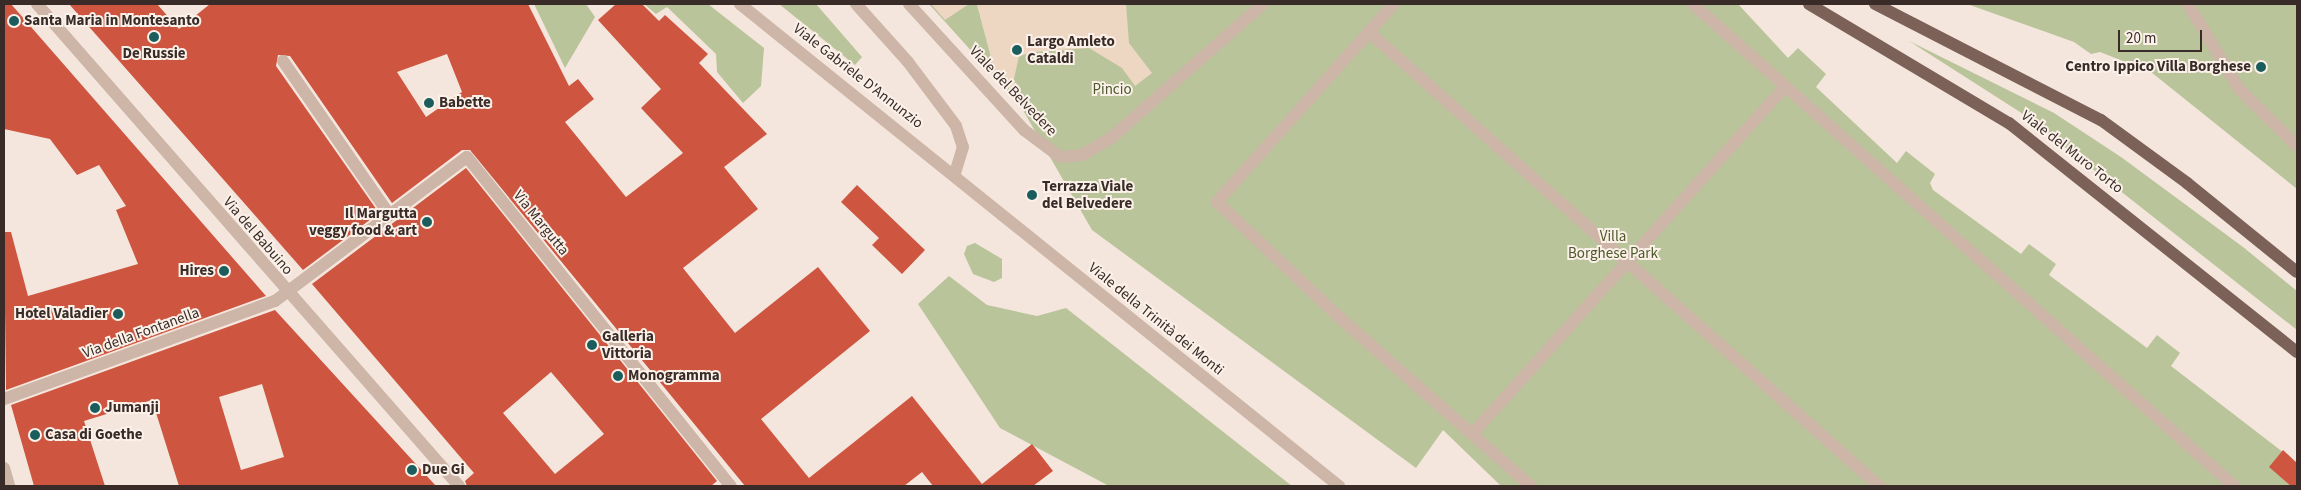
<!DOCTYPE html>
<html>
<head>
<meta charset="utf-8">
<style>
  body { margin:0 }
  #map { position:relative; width:2301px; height:490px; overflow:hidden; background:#f4e6dc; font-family:"Source Sans 3",sans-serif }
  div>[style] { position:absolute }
  .green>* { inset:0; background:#bac49b }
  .plaza>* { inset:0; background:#edd6c2 }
  .building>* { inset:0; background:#ce5540 }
  .minor>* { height:12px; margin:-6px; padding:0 6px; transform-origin:6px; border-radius:6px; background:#cdb5a7 }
  .major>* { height:12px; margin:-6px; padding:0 6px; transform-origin:6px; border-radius:6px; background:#7c6158 }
  .dots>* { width:14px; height:14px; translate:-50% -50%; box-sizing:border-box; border:2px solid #fbf1e9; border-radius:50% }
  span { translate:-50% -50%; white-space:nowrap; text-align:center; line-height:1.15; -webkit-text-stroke:4px #fbf1e9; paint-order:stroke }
  .poi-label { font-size:15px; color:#392c28; font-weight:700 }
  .left { translate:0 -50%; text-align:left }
  .right { translate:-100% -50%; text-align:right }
  .street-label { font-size:15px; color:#392c28 }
  .park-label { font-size:15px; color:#4c592a }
  .frame { position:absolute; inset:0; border:5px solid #392c28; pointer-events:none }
  .scale { position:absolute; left:2118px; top:30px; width:84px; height:22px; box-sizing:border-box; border:2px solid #392c28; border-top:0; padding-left:6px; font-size:15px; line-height:18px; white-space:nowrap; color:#392c28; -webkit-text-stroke:4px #fbf1e9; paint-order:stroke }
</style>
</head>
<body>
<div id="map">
  <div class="green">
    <i style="clip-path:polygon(534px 4px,586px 4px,595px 17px,565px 68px)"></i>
    <i style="clip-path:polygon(644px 4px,708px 4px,764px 48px,761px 86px,743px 103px,717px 72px,716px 54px,667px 7px,656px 14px)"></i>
    <i style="clip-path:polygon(779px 4px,816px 4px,862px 57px,855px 65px)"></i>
    <i style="clip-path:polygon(929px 4px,1738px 4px,1788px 58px,1798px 48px,1826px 74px,1816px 87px,1897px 163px,1906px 151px,1935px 174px,1930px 183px,1933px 190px,2021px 254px,2029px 244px,2056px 264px,2049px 275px,2147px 348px,2157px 335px,2180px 353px,2171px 366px,2297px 463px,2297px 486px,1501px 486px,1443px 430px,1416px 468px,1092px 230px,1020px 105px)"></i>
    <i style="clip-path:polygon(1967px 4px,2297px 4px,2297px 189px,2151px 72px,2100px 52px,2091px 54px,2074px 42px)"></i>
    <i style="clip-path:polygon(1909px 41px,2054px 113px,2121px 157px,2243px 247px,2297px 291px,2297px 330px,2020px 112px)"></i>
    <i style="clip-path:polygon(975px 243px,1002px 259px,1002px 278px,994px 282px,973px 274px,964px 254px,967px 246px)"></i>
    <i style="clip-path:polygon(949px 276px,987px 305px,1037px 316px,1066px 308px,1292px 486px,1109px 486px,1000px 428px,918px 304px)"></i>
  </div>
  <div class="plaza">
    <i style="clip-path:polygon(931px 4px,1126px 4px,1129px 43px,1152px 73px,1135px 86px,1122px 68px,1089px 48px,1034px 52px,1019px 56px,1014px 79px,1017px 98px,994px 69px,977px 5px,969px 4px,945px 20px)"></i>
  </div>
  <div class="building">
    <i style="clip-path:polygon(4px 4px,11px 4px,266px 296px,6px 390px,4px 232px,11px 232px,28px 296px,138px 264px,116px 210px,126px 206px,99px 165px,77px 175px,50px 139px,4px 129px)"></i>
    <i style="clip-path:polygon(evenodd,69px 4px,157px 4px,179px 29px,210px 4px,528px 4px,569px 86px,578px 79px,594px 99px,565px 122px,626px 197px,683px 153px,641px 108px,661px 89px,598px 20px,616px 4px,642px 4px,659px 21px,665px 15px,708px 54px,699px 63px,767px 134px,724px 167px,758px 209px,683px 268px,735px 333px,818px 267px,870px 331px,761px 419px,809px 478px,912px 396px,982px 484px,1032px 444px,1053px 471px,1033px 486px,933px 486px,922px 472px,904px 486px,745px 486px,470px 150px,462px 150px,392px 203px,290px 56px,278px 55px,276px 66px,379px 213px,303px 270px,69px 4px,447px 54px,462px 92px,426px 117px,397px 72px,447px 54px)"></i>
    <i style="clip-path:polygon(evenodd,466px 168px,717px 481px,711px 486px,467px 486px,465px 481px,474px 473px,312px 284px,466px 168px,551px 372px,604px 434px,555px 474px,503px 413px,551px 372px)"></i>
    <i style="clip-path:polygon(857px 185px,925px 250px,902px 274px,872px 245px,879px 238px,841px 202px)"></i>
    <i style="clip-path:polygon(evenodd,275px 310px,436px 486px,179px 486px,152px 400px,84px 421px,105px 486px,34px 486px,11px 405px,275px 310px,262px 384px,284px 457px,241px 470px,219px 397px,262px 384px)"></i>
    <i style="clip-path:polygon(2283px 450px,2297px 463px,2297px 486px,2291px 486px,2269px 467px)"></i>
  </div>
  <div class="minor">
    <i style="left:37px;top:4px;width:641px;rotate:48.8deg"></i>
    <i style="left:740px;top:4px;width:769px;rotate:38.82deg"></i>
    <i style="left:856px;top:4px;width:78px;rotate:48.1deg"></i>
    <i style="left:908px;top:62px;width:80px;rotate:53.1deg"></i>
    <i style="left:956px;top:126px;width:22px;rotate:72deg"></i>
    <i style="left:963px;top:147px;width:28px;rotate:107deg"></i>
    <i style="left:909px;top:4px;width:171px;rotate:47.6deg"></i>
    <i style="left:1024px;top:130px;width:45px;rotate:36.9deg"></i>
    <i style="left:1060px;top:157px;width:22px;rotate:-5deg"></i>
    <i style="left:1082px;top:155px;width:34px;rotate:-30deg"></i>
    <i style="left:1111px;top:138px;width:203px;rotate:-41.4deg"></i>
    <i style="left:1394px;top:4px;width:266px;rotate:131.8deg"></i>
    <i style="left:1217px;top:202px;width:168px;rotate:43.3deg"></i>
    <i style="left:1339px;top:317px;width:256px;rotate:41.4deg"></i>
    <i style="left:1693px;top:4px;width:725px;rotate:41.7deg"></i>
    <i style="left:2188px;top:4px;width:99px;rotate:59deg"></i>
    <i style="left:2239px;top:89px;width:81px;rotate:44.5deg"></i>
    <i style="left:1369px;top:32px;width:683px;rotate:41.68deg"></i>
    <i style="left:283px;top:61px;width:186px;rotate:55.3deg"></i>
    <i style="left:4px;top:399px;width:288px;rotate:-19.9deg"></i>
    <i style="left:275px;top:301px;width:240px;rotate:-36.9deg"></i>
    <i style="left:467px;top:157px;width:422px;rotate:51.3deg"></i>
    <i style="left:1474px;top:432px;width:465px;rotate:-48deg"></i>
    <i style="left:4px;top:468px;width:19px;rotate:74deg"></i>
  </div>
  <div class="major">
    <i style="left:1809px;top:4px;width:233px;rotate:30.8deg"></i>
    <i style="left:2009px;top:123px;width:368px;rotate:38.5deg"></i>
    <i style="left:1875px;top:4px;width:254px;rotate:27.2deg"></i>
    <i style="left:2101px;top:120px;width:107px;rotate:36.2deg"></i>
    <i style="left:2187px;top:183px;width:141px;rotate:39deg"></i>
  </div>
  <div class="dots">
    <i style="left:14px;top:21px;background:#1a5d5c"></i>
    <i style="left:154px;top:37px;background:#1a5d5c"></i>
    <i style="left:1017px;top:50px;background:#1a5d5c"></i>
    <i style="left:2261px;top:67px;background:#1a5d5c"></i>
    <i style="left:429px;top:103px;background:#1a5d5c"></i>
    <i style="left:1032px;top:195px;background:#1a5d5c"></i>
    <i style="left:427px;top:222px;background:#1a5d5c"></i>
    <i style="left:224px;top:271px;background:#1a5d5c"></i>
    <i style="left:118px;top:314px;background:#1a5d5c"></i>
    <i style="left:592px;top:345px;background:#1a5d5c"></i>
    <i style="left:618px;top:376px;background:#1a5d5c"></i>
    <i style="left:95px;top:408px;background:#1a5d5c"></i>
    <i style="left:35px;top:435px;background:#1a5d5c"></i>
    <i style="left:412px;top:470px;background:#1a5d5c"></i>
  </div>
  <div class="poi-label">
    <span class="left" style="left:24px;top:21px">Santa Maria in Montesanto</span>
    <span class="left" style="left:1027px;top:50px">Largo Amleto<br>Cataldi</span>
    <span style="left:154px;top:54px">De Russie</span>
    <span class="right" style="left:2251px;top:67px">Centro Ippico Villa Borghese</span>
    <span class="left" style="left:439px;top:103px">Babette</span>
    <span class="left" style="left:1042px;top:195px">Terrazza Viale<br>del Belvedere</span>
    <span class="right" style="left:417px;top:222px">Il Margutta<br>veggy food &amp; art</span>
    <span class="right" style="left:214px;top:271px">Hires</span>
    <span class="right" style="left:108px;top:314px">Hotel Valadier</span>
    <span class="left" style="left:602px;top:345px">Galleria<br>Vittoria</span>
    <span class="left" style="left:628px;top:376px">Monogramma</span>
    <span class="left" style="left:105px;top:408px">Jumanji</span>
    <span class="left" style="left:45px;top:435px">Casa di Goethe</span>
    <span class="left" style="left:422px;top:470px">Due Gi</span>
  </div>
  <div class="street-label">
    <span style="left:858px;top:76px;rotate:38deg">Viale Gabriele D'Annunzio</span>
    <span style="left:1013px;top:91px;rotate:46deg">Viale del Belvedere</span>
    <span style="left:2072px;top:152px;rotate:38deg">Viale del Muro Torto</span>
    <span style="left:541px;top:223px;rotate:51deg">Via Margutta</span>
    <span style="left:258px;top:236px;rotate:49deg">Via del Babuino</span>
    <span style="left:1156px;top:319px;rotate:39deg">Viale della Trinità dei Monti</span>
    <span style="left:141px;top:333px;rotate:-20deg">Via della Fontanella</span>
  </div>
  <div class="park-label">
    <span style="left:1112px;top:90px">Pincio</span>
    <span style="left:1613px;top:245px">Villa<br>Borghese Park</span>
  </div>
  <div class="frame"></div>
  <div class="scale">20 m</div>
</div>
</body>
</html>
